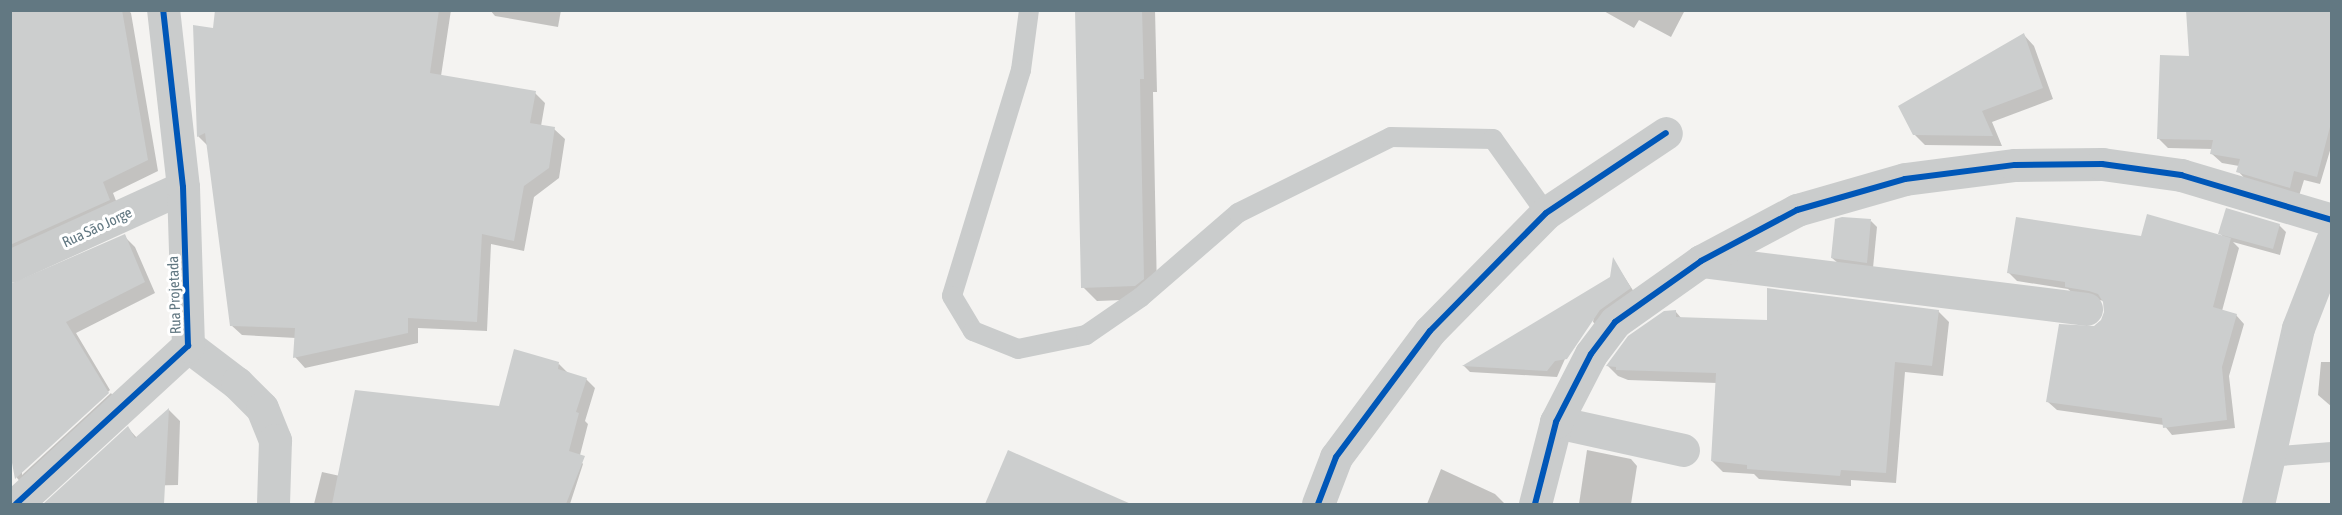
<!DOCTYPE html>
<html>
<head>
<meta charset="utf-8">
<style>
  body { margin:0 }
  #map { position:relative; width:2342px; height:515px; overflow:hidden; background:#f4f3f1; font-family:"Asap Condensed",sans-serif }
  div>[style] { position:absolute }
  .shadow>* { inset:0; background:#0003 }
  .building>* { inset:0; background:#cccece }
  .lane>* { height:20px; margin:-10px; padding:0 10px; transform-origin:10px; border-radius:10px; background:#cacccc }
  .street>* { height:33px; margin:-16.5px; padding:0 16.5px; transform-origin:16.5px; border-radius:16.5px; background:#cacccc }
  .cycleway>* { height:6px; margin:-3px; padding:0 3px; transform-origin:3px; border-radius:3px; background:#0057b8 }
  span { translate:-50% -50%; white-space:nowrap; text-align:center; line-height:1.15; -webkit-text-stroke:6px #fff; paint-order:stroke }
  .street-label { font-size:15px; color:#627882 }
  .frame { position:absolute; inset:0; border:12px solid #627882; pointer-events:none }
</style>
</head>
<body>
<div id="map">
  <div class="shadow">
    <i style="clip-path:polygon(111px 10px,128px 10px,131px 13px,158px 171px,113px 193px,120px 211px,10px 262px,10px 92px)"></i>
    <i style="clip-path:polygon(217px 10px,451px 10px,441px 76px,535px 93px,545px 103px,541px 126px,554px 129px,565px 139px,559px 178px,534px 197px,524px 251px,491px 244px,487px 331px,418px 328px,418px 343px,305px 368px,295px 357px,296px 338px,242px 335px,231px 325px,208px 146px,198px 136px)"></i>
    <i style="clip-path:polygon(490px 10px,561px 10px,558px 27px,495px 16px)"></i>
    <i style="clip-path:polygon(1076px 10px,1155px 10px,1157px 92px,1153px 92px,1157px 292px,1149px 299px,1097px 301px,1083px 287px)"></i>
    <i style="clip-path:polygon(1602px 10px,1685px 10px,1671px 37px,1639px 20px,1634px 28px)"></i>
    <i style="clip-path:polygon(2187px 10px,2332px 10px,2332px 144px,2320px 184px,2304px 180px,2299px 196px,2247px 181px,2238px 171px,2239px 166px,2222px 163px,2212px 154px,2213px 149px,2168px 148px,2159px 139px,2191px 58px)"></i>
    <i style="clip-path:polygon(2024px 35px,2034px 46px,2053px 99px,1992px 122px,2002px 146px,1925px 145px,1914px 134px)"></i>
    <i style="clip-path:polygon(1871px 221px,1877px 227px,1873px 268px,1839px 264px,1832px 258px)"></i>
    <i style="clip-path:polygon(2279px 225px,2286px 232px,2280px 255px,2233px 242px,2239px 248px,2222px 311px,2236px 315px,2244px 324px,2229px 376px,2235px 428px,2172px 435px,2164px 425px,2057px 410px,2048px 402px,2094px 328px,2102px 321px,2106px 312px,2104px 301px,2075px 295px,2068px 289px,2017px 281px,2009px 273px,2142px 238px,2224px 238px,2220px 233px)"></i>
    <i style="clip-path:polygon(124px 236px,135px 247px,155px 293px,76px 333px,110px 390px,22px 471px,22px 475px,111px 393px,119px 405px,27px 489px,17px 478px,12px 452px,10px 286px)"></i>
    <i style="clip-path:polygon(1614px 261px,1636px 295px,1599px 327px,1593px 322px,1599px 286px,1612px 278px)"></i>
    <i style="clip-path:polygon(1590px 302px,1557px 377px,1470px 372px,1464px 366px)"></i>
    <i style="clip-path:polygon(1938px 311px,1949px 322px,1943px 376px,1905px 372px,1896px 483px,1851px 480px,1851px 486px,1759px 479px,1754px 474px,1723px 472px,1712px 461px,1717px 383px,1628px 380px,1618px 376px,1608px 366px,1676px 312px,1682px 319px,1768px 321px)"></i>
    <i style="clip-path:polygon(2321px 362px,2332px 362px,2332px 407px,2318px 395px)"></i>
    <i style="clip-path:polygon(559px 364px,568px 373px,586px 379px,595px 388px,585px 421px,588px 424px,579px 459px,583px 464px,570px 504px,314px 504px,322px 472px,340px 476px,500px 408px)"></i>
    <i style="clip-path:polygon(169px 410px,180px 421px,178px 485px,88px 487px,128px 428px,137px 438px)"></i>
    <i style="clip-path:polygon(1587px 450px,1631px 459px,1637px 466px,1631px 504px,1579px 504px)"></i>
    <i style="clip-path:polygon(1009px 452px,1105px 495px,1115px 504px,986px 504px)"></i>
    <i style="clip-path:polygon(1441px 469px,1495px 494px,1505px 504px,1427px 504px)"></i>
  </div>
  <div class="building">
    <i style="clip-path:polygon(10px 10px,122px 10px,148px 160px,103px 182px,110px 200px,10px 245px)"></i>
    <i style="clip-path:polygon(215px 10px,439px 10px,430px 73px,536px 91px,530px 123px,555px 127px,549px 168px,524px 186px,514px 241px,482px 234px,477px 322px,408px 318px,408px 333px,293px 358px,295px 328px,230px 326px,205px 133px,197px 137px,193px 25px,213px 28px)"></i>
    <i style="clip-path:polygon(1075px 10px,1142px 10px,1144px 79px,1140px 79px,1144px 279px,1135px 286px,1081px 288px)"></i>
    <i style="clip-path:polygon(2186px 10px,2331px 10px,2331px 123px,2317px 177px,2294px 171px,2290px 188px,2236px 172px,2240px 159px,2210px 154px,2213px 140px,2157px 139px,2160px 55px,2189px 56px)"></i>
    <i style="clip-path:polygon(2024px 33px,2043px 88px,1982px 111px,1993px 136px,1913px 135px,1898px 106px)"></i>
    <i style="clip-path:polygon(2226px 208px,2280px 224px,2273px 249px,2218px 234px)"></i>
    <i style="clip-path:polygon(2147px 214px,2231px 238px,2213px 307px,2237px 314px,2222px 367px,2227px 420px,2163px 428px,2162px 418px,2046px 402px,2059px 324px,2094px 326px,2101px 320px,2104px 312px,2103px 302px,2098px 294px,2089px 291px,2065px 287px,2065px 282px,2007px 273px,2016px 217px,2141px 236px)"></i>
    <i style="clip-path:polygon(1842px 217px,1871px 219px,1867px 263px,1831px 258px,1835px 219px)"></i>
    <i style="clip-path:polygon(125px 234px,145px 282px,66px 322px,109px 393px,15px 479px,10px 452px,10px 284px)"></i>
    <i style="clip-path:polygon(1613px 257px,1631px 288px,1600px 310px,1567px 359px,1555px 361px,1547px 371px,1462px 366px,1610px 277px)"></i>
    <i style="clip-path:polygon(1767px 288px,1939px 310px,1932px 366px,1895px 362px,1886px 473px,1841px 470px,1840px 476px,1747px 469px,1747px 465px,1711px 461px,1716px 373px,1616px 370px,1616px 367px,1606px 366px,1628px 336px,1664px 311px,1676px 310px,1676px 317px,1767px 320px)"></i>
    <i style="clip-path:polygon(514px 349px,559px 362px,558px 369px,587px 378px,576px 412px,579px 413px,569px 451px,585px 456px,566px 504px,332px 504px,355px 390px,499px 406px)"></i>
    <i style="clip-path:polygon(169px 408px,164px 504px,43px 504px,128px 426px,135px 438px)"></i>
    <i style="clip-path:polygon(1008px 450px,1131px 504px,985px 504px)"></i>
  </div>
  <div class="lane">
    <i style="left:1029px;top:10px;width:61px;rotate:97.6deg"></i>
    <i style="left:1021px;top:70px;width:236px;rotate:107deg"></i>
    <i style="left:952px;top:296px;width:41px;rotate:59deg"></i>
    <i style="left:973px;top:331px;width:48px;rotate:21.8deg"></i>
    <i style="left:1018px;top:349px;width:69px;rotate:-11.6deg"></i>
    <i style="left:1086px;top:335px;width:67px;rotate:-34.6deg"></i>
    <i style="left:1141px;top:297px;width:128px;rotate:-40.9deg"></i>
    <i style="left:1238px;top:213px;width:171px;rotate:-26.4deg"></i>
    <i style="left:1391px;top:137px;width:102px;rotate:1.1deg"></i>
    <i style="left:1493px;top:139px;width:91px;rotate:54.4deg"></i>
    <i style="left:2268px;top:457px;width:64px;rotate:-4.5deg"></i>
  </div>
  <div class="street">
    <i style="left:1701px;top:261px;width:388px;rotate:7.1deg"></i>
    <i style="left:10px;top:266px;width:190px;rotate:-24.5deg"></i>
    <i style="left:188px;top:346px;width:61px;rotate:37.1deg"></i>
    <i style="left:237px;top:383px;width:35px;rotate:45deg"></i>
    <i style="left:262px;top:408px;width:35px;rotate:68deg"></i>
    <i style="left:275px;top:440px;width:64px;rotate:91.8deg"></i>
    <i style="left:1556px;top:422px;width:130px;rotate:12.4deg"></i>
    <i style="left:16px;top:504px;width:234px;rotate:-42.6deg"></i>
    <i style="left:188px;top:346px;width:159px;rotate:-91.8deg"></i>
    <i style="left:183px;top:187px;width:178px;rotate:-96.4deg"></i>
    <i style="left:1318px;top:504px;width:50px;rotate:-69deg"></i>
    <i style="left:1336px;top:457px;width:157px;rotate:-53.3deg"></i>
    <i style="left:1430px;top:331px;width:165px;rotate:-45.5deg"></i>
    <i style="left:1546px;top:213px;width:144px;rotate:-33.7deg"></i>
    <i style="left:1535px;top:504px;width:85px;rotate:-75.6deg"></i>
    <i style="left:1556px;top:422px;width:76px;rotate:-62.8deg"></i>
    <i style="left:1591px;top:354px;width:40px;rotate:-53deg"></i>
    <i style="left:1615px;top:322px;width:105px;rotate:-35.3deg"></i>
    <i style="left:1701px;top:261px;width:109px;rotate:-28deg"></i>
    <i style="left:1797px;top:210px;width:112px;rotate:-16deg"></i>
    <i style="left:1905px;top:179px;width:111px;rotate:-7.3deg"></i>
    <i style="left:2015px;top:165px;width:87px;rotate:-0.7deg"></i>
    <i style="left:2102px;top:164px;width:80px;rotate:7.9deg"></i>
    <i style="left:2181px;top:175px;width:158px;rotate:16.6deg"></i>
    <i style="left:2258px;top:504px;width:180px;rotate:-77.2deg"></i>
    <i style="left:2298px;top:328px;width:93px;rotate:-68.7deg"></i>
  </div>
  <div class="cycleway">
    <i style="left:16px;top:504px;width:234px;rotate:-42.6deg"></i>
    <i style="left:188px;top:346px;width:159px;rotate:-91.8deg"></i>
    <i style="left:183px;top:187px;width:178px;rotate:-96.4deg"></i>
    <i style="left:1318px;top:504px;width:50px;rotate:-69deg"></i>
    <i style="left:1336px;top:457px;width:157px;rotate:-53.3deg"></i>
    <i style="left:1430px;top:331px;width:165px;rotate:-45.5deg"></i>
    <i style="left:1546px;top:213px;width:144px;rotate:-33.7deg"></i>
    <i style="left:1535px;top:504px;width:85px;rotate:-75.6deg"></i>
    <i style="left:1556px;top:422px;width:76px;rotate:-62.8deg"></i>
    <i style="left:1591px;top:354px;width:40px;rotate:-53deg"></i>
    <i style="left:1615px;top:322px;width:105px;rotate:-35.3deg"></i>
    <i style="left:1701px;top:261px;width:109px;rotate:-28deg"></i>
    <i style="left:1797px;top:210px;width:112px;rotate:-16deg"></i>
    <i style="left:1905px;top:179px;width:111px;rotate:-7.3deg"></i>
    <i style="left:2015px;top:165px;width:87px;rotate:-0.7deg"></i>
    <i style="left:2102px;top:164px;width:80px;rotate:7.9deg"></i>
    <i style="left:2181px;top:175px;width:158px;rotate:16.6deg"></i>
  </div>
  <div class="street-label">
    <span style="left:97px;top:227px;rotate:-25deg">Rua São Jorge</span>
    <span style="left:174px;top:295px;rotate:-92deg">Rua Projetada</span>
  </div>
  <div class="frame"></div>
</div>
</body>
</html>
